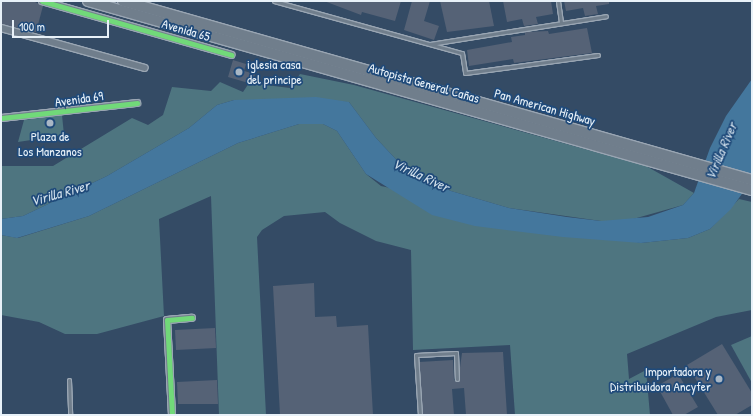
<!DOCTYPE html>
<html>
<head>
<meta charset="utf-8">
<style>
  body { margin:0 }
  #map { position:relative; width:753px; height:416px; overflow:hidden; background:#344b65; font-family:"Patrick Hand",sans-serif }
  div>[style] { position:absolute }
  .green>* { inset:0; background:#4e7580 }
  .water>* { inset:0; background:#44779d }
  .building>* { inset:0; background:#556276 }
  .roads { filter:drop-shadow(1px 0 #9aa6b3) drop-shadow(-1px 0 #9aa6b3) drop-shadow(0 1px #9aa6b3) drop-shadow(0 -1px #9aa6b3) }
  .service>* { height:3px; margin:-1.5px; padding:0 1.5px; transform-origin:1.5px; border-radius:1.5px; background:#707e8c }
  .minor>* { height:6px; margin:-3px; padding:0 3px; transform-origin:3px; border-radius:3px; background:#707e8c }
  .trunk>* { height:10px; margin:-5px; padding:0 5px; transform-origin:5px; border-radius:5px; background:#707e8c }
  .cycleway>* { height:5px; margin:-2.5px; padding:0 2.5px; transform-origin:2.5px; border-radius:2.5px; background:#71d979 }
  .dots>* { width:11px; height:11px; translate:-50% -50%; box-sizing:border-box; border:2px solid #1f4a7a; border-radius:50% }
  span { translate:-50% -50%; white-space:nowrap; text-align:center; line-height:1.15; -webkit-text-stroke:3.5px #1f4a7a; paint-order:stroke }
  .street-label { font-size:13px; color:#e8f1f8 }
  .poi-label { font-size:13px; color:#e8f1f8 }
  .left { translate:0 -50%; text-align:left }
  .right { translate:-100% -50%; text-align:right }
  .water-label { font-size:14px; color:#d0dfeb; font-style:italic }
  .frame { position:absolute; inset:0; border:2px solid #e8f1f8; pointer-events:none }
  .scale { position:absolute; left:12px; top:20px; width:97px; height:18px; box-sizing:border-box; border:2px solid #e8f1f8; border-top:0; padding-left:5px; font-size:12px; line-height:14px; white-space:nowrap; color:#e8f1f8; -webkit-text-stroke:3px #1f4a7a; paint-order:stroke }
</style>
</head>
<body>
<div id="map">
  <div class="green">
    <i style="clip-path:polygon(300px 74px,354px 85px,646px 166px,694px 193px,683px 205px,626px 221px,601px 221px,509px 208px,451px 191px,406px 170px,376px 138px,349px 102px,234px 100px,217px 105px,189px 128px,107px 176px,23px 216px,1px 219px,1px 166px,53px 166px,132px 118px,148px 125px,163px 115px,172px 87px,211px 91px,220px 82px,243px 92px,249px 83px,290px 88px)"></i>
    <i style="clip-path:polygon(62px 115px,64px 135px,18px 142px,24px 120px)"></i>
    <i style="clip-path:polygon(299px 124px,323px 124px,337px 131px,366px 174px,381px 186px,641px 243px,688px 238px,710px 229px,739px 199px,752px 202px,752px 310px,716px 317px,627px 354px,629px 379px,646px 370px,650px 415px,515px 415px,510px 345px,413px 350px,411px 250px,376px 241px,340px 223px,325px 212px,284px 216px,262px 230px,257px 237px,266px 415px,219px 415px,211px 196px,159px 219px,164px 316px,97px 334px,65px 334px,39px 322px,1px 315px,1px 235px,18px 238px,89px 216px,238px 143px)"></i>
    <i style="clip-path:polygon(752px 336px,752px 383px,731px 345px)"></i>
  </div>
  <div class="water">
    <i style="clip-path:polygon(752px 79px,752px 180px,731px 209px,710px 229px,688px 238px,641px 243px,563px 237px,475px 226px,432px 215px,366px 174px,337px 131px,323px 124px,299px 124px,238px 143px,89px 216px,17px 238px,1px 235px,1px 219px,23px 216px,107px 176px,189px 128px,217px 105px,234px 100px,316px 97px,349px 102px,376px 138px,406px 170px,451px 191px,509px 208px,567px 217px,601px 221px,648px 217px,683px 205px,694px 193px,710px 148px,726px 116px)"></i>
  </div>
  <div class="building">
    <i style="clip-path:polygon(1px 1px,33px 1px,43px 6px,36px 32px,1px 24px)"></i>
    <i style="clip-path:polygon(324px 1px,401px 1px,395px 21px,362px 12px,361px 15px)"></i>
    <i style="clip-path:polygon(412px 1px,430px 1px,424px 21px,439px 26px,434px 40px,404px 30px)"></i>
    <i style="clip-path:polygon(440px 1px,489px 1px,494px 26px,447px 32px)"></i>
    <i style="clip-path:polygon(503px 1px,551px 1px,553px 14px,536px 17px,538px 24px,524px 26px,522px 19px,507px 22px)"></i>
    <i style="clip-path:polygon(564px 1px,609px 1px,609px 4px,596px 6px,598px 14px,585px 16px,583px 8px,566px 11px)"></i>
    <i style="clip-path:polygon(587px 28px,592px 53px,514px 63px,513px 59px,469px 66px,467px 50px,512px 42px,511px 37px,525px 35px,525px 32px,548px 31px,549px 34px)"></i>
    <i style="clip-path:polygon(233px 60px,246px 64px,244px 71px,255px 74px,252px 84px,228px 77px)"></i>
    <i style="clip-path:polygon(314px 283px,315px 317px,336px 316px,337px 327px,368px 325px,373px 415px,280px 415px,273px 286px)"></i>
    <i style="clip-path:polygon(215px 328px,216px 348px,176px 350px,175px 330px)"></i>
    <i style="clip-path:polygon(722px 344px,752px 393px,752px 405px,735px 415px,718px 415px,687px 365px)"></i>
    <i style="clip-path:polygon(503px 352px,507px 415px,466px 415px,464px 388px,452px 389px,454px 415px,423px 415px,419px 362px,453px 360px,454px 380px,458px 382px,462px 353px)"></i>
    <i style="clip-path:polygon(678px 374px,698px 407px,684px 415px,673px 415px,657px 386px)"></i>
    <i style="clip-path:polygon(217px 380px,218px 404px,178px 404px,177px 382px)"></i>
  </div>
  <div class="roads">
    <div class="service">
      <i style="left:274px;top:1px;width:195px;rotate:15.5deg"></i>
      <i style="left:462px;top:53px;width:20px;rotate:81deg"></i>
      <i style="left:465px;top:73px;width:134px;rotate:-7.7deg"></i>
      <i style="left:558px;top:1px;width:22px;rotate:82deg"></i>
      <i style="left:430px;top:44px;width:178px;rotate:-9deg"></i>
      <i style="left:69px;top:380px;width:35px;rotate:88deg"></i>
      <i style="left:420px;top:415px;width:60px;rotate:-93.8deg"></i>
      <i style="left:416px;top:355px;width:40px;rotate:-2.9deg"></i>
      <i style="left:456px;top:353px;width:26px;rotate:88deg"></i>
    </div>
    <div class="minor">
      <i style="left:42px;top:1px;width:197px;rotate:15.9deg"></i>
      <i style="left:1px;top:28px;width:149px;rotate:15.5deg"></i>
      <i style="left:1px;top:118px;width:137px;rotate:-6.3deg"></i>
      <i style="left:172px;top:415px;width:95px;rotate:-93deg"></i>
      <i style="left:167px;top:320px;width:25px;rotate:-5deg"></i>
    </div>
    <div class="trunk">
      <i style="left:88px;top:1px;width:690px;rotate:15.89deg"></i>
      <i style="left:123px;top:1px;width:654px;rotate:15.89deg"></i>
    </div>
  </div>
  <div class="cycleway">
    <i style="left:42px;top:1px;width:197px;rotate:15.9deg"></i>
    <i style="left:1px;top:118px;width:137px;rotate:-6.3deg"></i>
    <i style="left:172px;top:415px;width:95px;rotate:-93deg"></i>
    <i style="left:167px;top:320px;width:25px;rotate:-5deg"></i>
  </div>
  <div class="dots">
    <i style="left:239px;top:72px;background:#a9b7c5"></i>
    <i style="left:50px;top:123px;background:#a9b7c5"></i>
    <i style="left:719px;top:379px;background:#a9b7c5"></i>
  </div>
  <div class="street-label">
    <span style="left:186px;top:30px;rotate:16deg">Avenida 65</span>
    <span style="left:424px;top:83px;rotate:16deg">Autopista General Cañas</span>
    <span style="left:79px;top:99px;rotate:-8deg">Avenida 69</span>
    <span style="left:545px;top:107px;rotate:16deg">Pan American Highway</span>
  </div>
  <div class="poi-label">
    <span class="left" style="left:247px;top:72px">iglesia casa<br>del principe</span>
    <span style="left:50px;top:144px">Plaza de<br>Los Manzanos</span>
    <span class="right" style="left:711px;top:379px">Importadora y<br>Distribuidora Ancyfer</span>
  </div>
  <div class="water-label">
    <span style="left:721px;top:151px;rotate:-67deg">Virilla River</span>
    <span style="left:421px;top:175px;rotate:25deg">Virilla River</span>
    <span style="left:60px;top:193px;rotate:-16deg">Virilla River</span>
  </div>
  <div class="frame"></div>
  <div class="scale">100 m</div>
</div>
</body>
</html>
